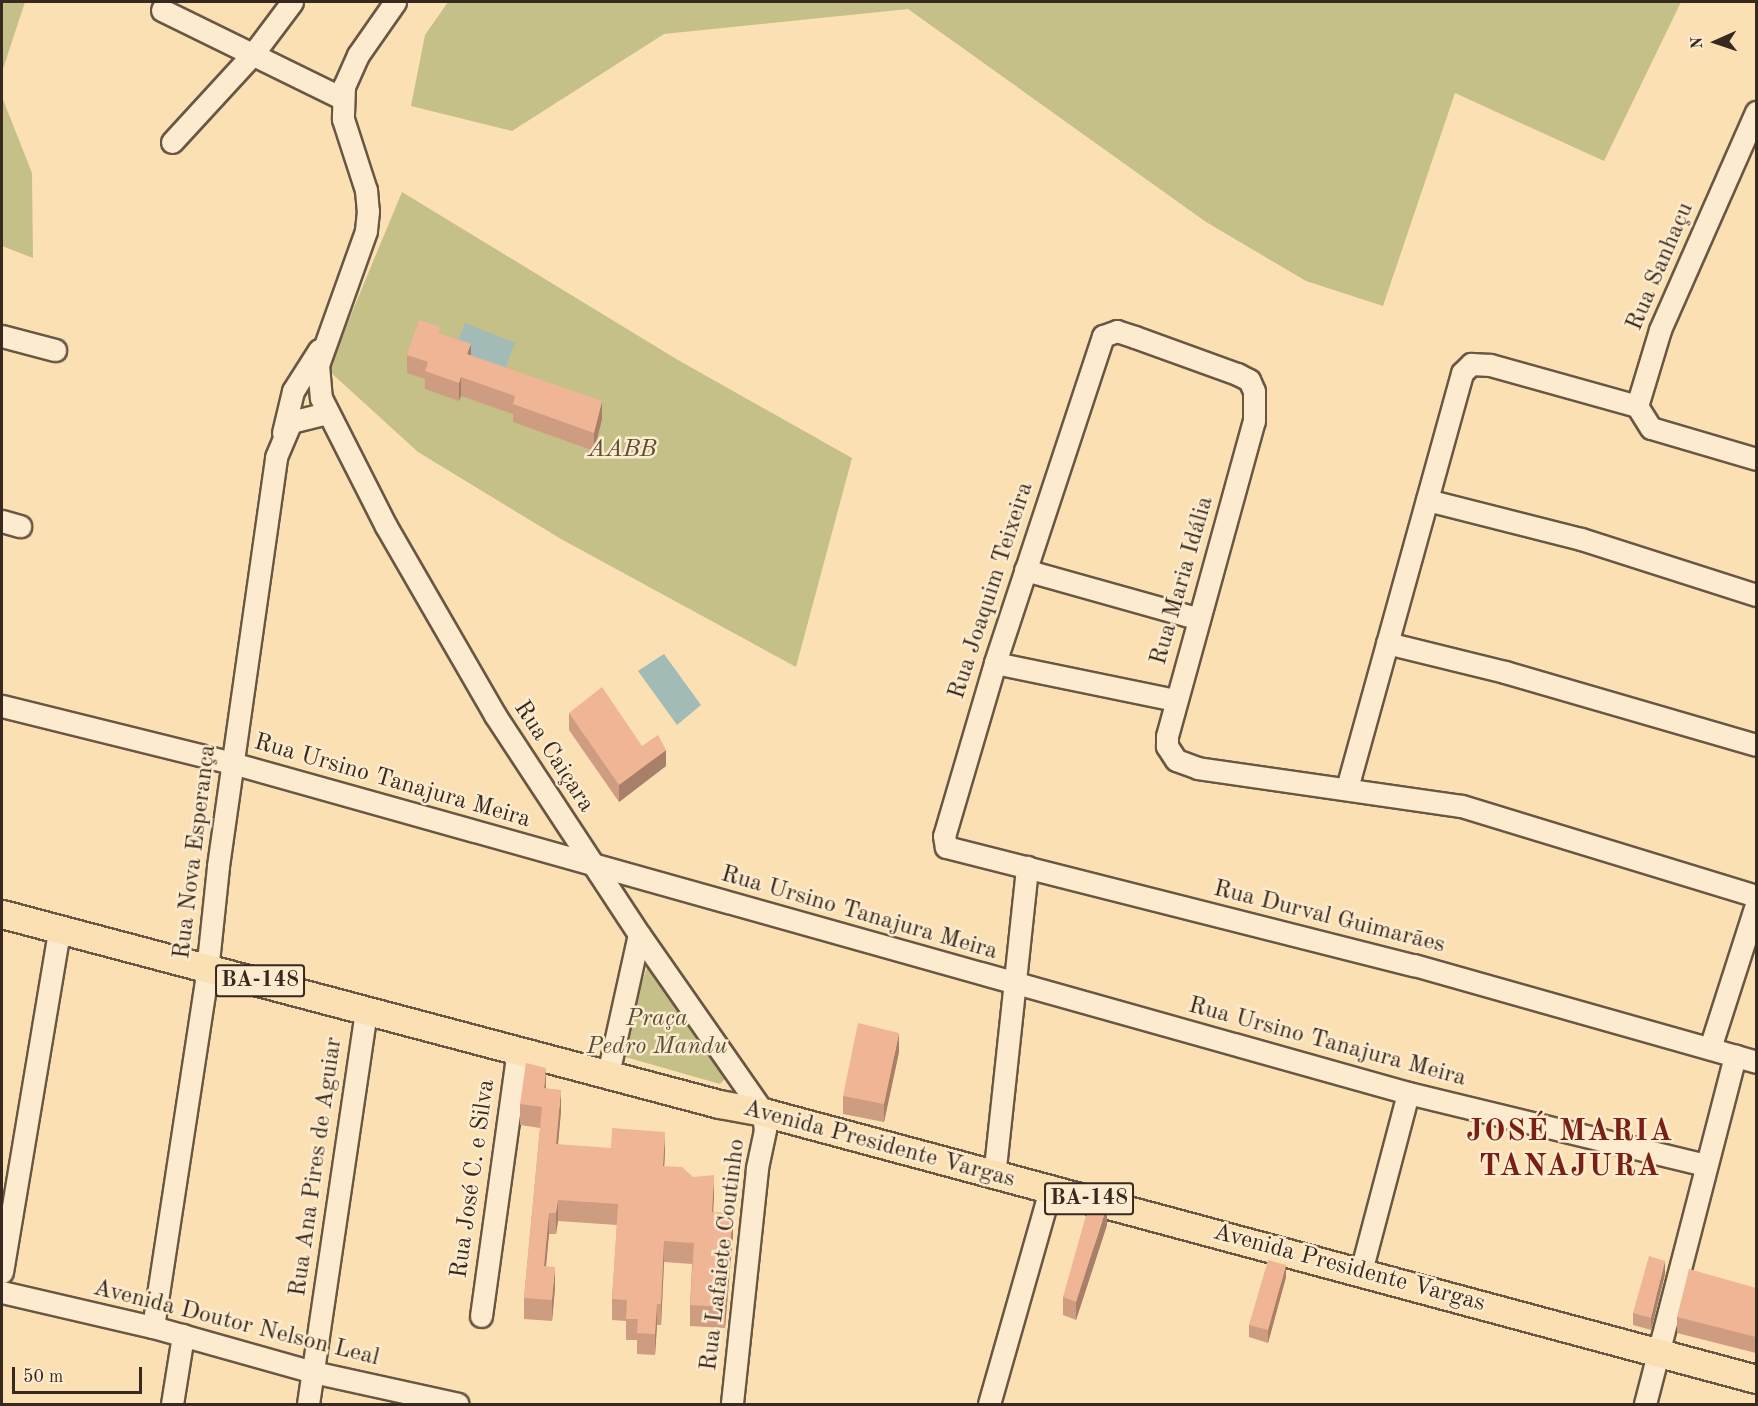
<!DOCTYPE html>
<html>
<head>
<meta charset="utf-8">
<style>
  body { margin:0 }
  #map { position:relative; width:1758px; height:1406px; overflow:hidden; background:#fbe0b3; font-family:"Old Standard TT",serif }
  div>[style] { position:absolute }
  .green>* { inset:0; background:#c5c088 }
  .water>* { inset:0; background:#a2bbb7 }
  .roads { filter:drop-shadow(2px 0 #695743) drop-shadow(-2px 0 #695743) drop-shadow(0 2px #695743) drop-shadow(0 -2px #695743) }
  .minor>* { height:21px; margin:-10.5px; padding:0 10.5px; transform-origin:10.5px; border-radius:10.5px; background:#fcebce }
  .major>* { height:27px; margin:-13.5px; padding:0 13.5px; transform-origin:13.5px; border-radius:13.5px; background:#fbe0b3 }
  .wall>* { inset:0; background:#ce9c80 }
  .shaded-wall>* { inset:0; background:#a87f68 }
  .building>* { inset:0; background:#f0b595 }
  span { translate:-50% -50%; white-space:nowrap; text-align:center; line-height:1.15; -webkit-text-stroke:5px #fcebce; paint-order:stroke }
  .shield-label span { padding:2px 4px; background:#fcebce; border:2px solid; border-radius:4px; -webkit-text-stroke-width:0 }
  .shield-label { font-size:22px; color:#38291e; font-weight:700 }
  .street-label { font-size:24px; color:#38291e }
  .park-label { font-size:24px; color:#5b4f38; font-style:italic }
  .district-label { font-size:30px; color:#7a1f14; font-weight:700; letter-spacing:1.5px }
  .frame { position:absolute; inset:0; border:3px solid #38291e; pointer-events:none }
  .north { position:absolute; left:1686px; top:12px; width:60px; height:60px; -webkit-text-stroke:4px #fcebce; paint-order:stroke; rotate:267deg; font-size:16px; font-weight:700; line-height:24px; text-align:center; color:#38291e }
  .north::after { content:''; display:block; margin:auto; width:21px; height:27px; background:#38291e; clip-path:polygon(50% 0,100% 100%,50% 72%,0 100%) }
  .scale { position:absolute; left:12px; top:1367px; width:130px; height:27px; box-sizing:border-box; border:3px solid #38291e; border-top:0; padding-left:8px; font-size:18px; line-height:21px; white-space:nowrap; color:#38291e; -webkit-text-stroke:4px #fcebce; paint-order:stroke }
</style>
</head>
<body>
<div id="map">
  <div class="green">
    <i style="clip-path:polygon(2px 2px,25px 2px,2px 72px)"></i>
    <i style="clip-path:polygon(448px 2px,1681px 2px,1604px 161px,1455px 93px,1383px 306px,1306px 281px,1206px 222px,908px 9px,664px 34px,512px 131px,411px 106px,425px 35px)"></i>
    <i style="clip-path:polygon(2px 97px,32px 173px,33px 258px,2px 246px)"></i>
    <i style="clip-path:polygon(402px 192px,678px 360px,852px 458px,796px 667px,561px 539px,418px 452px,328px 370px)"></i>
    <i style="clip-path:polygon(648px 965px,718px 1064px,726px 1078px,720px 1084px,622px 1056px,625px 1031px)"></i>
  </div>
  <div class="water">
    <i style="clip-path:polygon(465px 323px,515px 343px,505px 369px,455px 349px)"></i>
    <i style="clip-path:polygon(664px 654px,701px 705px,677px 725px,638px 671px)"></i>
  </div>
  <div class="roads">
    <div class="minor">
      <i style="left:395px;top:2px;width:65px;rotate:124.9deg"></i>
      <i style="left:358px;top:55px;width:34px;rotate:114deg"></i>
      <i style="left:344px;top:86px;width:33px;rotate:92deg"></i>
      <i style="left:343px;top:119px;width:75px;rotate:72.1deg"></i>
      <i style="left:366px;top:190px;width:21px;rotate:85deg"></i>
      <i style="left:368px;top:211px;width:20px;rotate:96deg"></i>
      <i style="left:366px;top:231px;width:142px;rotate:109.7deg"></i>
      <i style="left:318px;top:365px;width:33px;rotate:85deg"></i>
      <i style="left:321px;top:398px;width:144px;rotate:63.1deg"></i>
      <i style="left:386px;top:526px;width:218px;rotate:60deg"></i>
      <i style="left:495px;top:715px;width:262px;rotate:56.7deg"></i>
      <i style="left:639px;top:934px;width:217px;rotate:55.1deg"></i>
      <i style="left:763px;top:1112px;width:18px;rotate:84deg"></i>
      <i style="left:765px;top:1130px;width:40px;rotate:102deg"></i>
      <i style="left:757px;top:1169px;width:236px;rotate:96.1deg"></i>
      <i style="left:162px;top:10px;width:200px;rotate:26.1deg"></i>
      <i style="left:1756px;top:112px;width:238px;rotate:113.8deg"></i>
      <i style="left:1660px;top:330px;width:79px;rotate:106.8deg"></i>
      <i style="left:1637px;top:406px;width:26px;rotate:58deg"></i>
      <i style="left:1651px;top:428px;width:109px;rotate:16.4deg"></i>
      <i style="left:172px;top:142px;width:120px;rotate:-47.4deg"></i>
      <i style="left:253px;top:54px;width:65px;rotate:-53.1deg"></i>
      <i style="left:2px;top:336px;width:55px;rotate:14.8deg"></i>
      <i style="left:283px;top:433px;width:43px;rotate:-76.6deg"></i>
      <i style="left:293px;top:391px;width:49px;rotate:-57.6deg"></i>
      <i style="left:1427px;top:500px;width:159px;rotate:14.2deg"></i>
      <i style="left:1581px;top:539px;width:184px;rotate:17.7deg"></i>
      <i style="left:2px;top:521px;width:19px;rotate:16deg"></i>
      <i style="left:1025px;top:570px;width:181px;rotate:15.7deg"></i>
      <i style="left:1387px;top:643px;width:122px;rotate:13.8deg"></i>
      <i style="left:1505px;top:672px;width:261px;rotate:16.2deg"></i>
      <i style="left:995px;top:663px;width:185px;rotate:11.6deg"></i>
      <i style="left:2px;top:706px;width:237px;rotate:13.9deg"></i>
      <i style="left:232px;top:763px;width:1221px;rotate:15.67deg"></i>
      <i style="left:1408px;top:1093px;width:306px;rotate:13.6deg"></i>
      <i style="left:1347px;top:788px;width:431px;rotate:-74.5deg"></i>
      <i style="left:1462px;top:373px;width:13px;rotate:-45deg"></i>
      <i style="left:1471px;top:364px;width:19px;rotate:3deg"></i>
      <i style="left:1490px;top:365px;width:153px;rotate:15.6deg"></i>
      <i style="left:1756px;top:896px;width:308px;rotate:-163deg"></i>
      <i style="left:1461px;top:806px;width:266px;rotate:-171.8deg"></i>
      <i style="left:1198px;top:768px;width:23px;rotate:-160deg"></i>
      <i style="left:1176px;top:760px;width:17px;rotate:-123deg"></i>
      <i style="left:1167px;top:746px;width:10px;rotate:-90deg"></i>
      <i style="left:1167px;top:736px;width:327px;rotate:-74.6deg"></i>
      <i style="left:1254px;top:421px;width:30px;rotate:-90deg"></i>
      <i style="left:1254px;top:391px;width:12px;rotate:-114deg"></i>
      <i style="left:1249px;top:380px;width:13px;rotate:-153deg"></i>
      <i style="left:1237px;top:374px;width:109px;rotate:-160.1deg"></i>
      <i style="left:1135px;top:337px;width:19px;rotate:-162deg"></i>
      <i style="left:1117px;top:331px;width:15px;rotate:160deg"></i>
      <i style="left:1103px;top:336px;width:344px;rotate:108.3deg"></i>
      <i style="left:995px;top:663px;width:180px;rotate:106.4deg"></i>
      <i style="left:944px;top:836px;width:11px;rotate:80deg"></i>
      <i style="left:946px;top:847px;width:483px;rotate:14.2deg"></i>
      <i style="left:1414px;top:965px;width:355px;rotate:15.8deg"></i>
      <i style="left:1710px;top:1048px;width:150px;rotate:-72.2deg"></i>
      <i style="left:608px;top:1074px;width:143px;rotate:-77.5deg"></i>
      <i style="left:994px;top:1177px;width:312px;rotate:-83.9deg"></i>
      <i style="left:2px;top:1272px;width:346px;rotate:-80.5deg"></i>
      <i style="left:1360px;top:1275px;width:188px;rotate:-75.2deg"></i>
      <i style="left:2px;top:1292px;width:155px;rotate:13.1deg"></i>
      <i style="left:153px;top:1327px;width:166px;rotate:15.7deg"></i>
      <i style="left:313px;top:1372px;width:148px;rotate:12.4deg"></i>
      <i style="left:481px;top:1316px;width:269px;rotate:-82.1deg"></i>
      <i style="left:153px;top:1327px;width:350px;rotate:-81.3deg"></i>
      <i style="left:206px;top:981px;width:116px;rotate:-84deg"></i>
      <i style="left:218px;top:866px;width:413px;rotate:-81.9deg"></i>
      <i style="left:276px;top:457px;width:38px;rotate:-67deg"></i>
      <i style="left:291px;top:422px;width:36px;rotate:-14deg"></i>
      <i style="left:172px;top:1404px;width:70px;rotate:-80.9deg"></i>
      <i style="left:308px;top:1404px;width:399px;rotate:-81.6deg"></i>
      <i style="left:989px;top:1404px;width:223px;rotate:-74.1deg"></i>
      <i style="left:1645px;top:1404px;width:360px;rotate:-75.5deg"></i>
    </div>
    <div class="major">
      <i style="left:2px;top:914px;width:742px;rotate:14.84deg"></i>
      <i style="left:719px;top:1104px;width:45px;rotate:10.3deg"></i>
      <i style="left:763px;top:1112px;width:1028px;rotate:15.05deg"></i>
    </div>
  </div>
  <div class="wall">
    <i style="clip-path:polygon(440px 334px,471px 356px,602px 419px,594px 451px,513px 422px,513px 414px,461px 396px,459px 401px,425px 389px,425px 379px,407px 373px,407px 355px)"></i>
    <i style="clip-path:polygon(569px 713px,666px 766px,619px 802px,569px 730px)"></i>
    <i style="clip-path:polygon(899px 1052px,884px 1122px,843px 1114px,843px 1096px)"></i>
    <i style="clip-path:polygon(546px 1088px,561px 1111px,558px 1145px,665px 1153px,664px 1166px,714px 1196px,713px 1212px,733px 1234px,725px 1328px,690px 1326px,690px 1305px,692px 1264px,664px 1262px,661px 1325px,657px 1325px,655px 1355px,637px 1354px,637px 1340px,626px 1340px,626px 1321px,612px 1320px,612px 1299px,617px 1225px,558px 1221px,556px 1234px,549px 1234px,546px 1266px,555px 1288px,552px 1321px,524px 1319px,524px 1298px,540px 1128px,520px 1125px,520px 1104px)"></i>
    <i style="clip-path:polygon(1107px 1225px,1076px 1320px,1063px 1315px,1063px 1297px)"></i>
    <i style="clip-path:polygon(1665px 1274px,1651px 1330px,1633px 1325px,1633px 1313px)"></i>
    <i style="clip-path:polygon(1286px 1277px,1268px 1343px,1249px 1337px,1249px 1325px)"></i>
    <i style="clip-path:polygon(1756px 1288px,1756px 1353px,1677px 1333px,1677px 1317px)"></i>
  </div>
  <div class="shaded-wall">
    <i style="clip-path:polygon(471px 344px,471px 363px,467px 354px)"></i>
    <i style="clip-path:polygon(461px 377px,461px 396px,459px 401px,459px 383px)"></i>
    <i style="clip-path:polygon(602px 401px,602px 419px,594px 451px,594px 433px)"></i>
    <i style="clip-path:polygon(666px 750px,666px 766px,619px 802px,619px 785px)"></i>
    <i style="clip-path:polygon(899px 1033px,899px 1052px,884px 1122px,884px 1104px)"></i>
    <i style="clip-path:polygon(546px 1068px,546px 1089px,544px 1088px)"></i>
    <i style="clip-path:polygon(561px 1090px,561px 1111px,556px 1166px,556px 1144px)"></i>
    <i style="clip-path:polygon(665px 1132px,665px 1153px,663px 1187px,663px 1166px)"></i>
    <i style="clip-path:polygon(714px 1175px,714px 1196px,712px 1233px,712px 1212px)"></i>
    <i style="clip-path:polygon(558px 1200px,558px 1221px,556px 1234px,556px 1213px)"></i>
    <i style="clip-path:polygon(1107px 1206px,1107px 1225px,1076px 1320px,1076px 1302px)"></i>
    <i style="clip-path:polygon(549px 1213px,549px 1234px,544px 1287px,544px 1266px)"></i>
    <i style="clip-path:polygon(733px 1213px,733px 1234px,725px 1328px,725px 1307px)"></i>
    <i style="clip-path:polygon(664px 1241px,664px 1262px,661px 1325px,661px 1304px)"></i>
    <i style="clip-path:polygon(1665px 1261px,1665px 1274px,1651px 1330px,1651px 1318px)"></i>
    <i style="clip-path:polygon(1286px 1265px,1286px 1277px,1268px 1343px,1268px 1330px)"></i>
    <i style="clip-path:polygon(555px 1267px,555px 1288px,552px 1321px,552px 1300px)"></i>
    <i style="clip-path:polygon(657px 1304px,657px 1325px,655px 1355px,655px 1334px)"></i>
  </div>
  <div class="building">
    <i style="clip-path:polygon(419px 320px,440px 327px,438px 333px,471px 344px,467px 354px,602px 401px,594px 433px,513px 404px,515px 396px,461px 377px,459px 383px,425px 371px,428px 362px,407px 355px)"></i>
    <i style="clip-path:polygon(602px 687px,642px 746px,658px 735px,666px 750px,619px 785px,569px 713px)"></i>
    <i style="clip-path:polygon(858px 1023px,899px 1033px,884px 1104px,843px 1096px)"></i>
    <i style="clip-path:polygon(526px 1063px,546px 1068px,544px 1088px,561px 1090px,556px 1144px,611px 1148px,612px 1128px,665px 1132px,663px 1166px,682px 1167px,693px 1177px,714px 1175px,712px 1212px,733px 1213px,725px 1307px,690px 1305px,694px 1243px,664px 1241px,661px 1304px,657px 1304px,655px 1334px,637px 1333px,638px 1319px,626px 1319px,627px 1300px,612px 1299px,618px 1204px,558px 1200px,556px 1213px,549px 1213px,544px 1266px,555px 1267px,552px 1300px,524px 1298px,542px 1107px,520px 1104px)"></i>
    <i style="clip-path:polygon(1090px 1201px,1107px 1206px,1076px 1302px,1063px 1297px)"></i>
    <i style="clip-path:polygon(1649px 1256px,1665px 1261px,1651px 1318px,1633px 1313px)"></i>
    <i style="clip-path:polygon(1268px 1260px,1286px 1265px,1268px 1330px,1249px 1325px)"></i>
    <i style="clip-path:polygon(1689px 1269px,1756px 1288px,1756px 1337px,1677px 1317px)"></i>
  </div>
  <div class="shield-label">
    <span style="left:260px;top:981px">BA-148</span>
    <span style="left:1089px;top:1199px">BA-148</span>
  </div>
  <div class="street-label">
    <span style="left:1661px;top:267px;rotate:-67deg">Rua Sanhaçu</span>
    <span style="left:1183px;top:581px;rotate:-74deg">Rua Maria Idália</span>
    <span style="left:992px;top:591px;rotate:-72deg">Rua Joaquim Teixeira</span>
    <span style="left:553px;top:757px;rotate:57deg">Rua Caiçara</span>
    <span style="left:392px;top:782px;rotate:16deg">Rua Ursino Tanajura Meira</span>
    <span style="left:196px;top:852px;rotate:-83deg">Rua Nova Esperança</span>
    <span style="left:859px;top:914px;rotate:16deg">Rua Ursino Tanajura Meira</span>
    <span style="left:1329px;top:918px;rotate:14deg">Rua Durval Guimarães</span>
    <span style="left:1327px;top:1043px;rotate:15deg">Rua Ursino Tanajura Meira</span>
    <span style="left:879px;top:1145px;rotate:15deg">Avenida Presidente Vargas</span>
    <span style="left:317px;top:1167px;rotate:-82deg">Rua Ana Pires de Aguiar</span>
    <span style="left:474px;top:1179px;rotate:-82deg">Rua José C. e Silva</span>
    <span style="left:724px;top:1255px;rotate:-83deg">Rua Lafaiete Coutinho</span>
    <span style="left:1349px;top:1269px;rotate:15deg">Avenida Presidente Vargas</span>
    <span style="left:236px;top:1324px;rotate:14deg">Avenida Doutor Nelson Leal</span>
  </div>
  <div class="park-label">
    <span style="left:622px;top:451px">AABB</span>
    <span style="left:657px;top:1034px">Praça<br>Pedro Mandu</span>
  </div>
  <div class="district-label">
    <span style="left:1570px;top:1149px">JOSÉ MARIA<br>TANAJURA</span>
  </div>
  <div class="frame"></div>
  <div class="north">N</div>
  <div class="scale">50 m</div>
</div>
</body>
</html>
